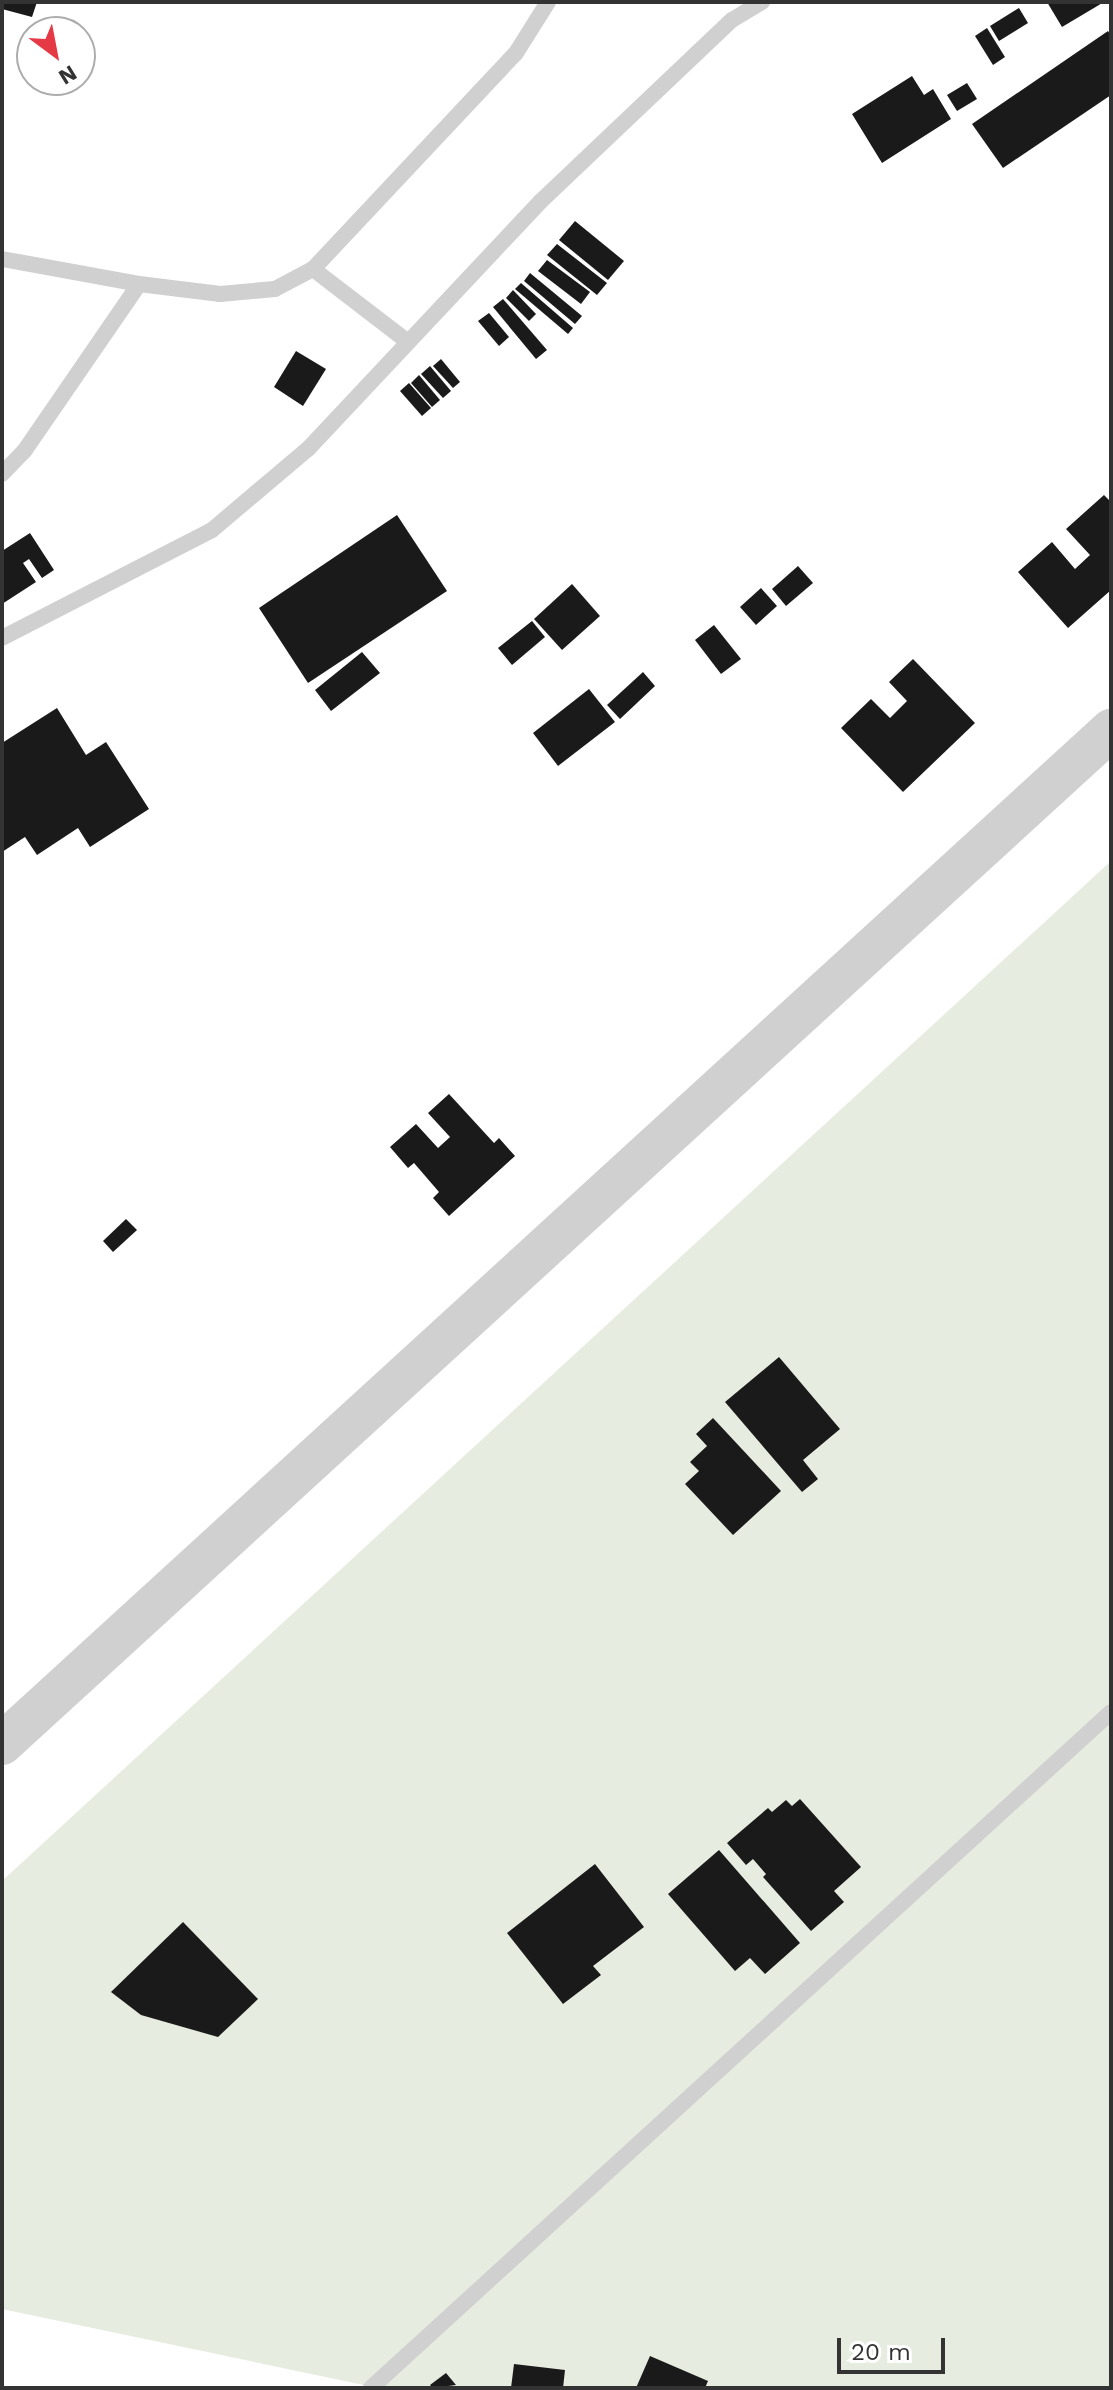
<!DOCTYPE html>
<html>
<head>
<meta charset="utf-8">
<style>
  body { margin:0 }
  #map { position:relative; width:1113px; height:2390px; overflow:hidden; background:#fff; font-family:"Work Sans",sans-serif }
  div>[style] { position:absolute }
  .green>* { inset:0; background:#e6ecdf }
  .building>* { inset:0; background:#1a1a1a }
  .service>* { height:16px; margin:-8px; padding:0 8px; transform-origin:8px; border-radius:8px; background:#d0d0d0 }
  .tertiary>* { height:42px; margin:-21px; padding:0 21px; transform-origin:21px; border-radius:21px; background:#d0d0d0 }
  span { translate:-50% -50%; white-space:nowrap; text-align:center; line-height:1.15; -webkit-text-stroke:8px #fff; paint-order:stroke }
  .frame { position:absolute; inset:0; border:4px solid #333; pointer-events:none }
  .north { position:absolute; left:16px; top:16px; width:80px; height:80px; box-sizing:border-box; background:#fff; border:2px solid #adadad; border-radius:50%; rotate:148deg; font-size:22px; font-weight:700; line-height:32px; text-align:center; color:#333 }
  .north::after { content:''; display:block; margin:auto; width:28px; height:36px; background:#e63946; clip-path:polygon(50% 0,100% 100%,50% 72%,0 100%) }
  .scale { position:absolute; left:837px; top:2338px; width:108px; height:36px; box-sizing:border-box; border:4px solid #333; border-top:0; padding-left:10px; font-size:24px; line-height:28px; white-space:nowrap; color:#333; -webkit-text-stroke:6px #fff; paint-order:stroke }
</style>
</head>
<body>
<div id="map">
  <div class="green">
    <i style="clip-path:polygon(1111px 861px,1111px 2388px,378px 2388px,2px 2309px,2px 1881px)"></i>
  </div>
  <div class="building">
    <i style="clip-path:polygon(2px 2px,37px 2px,32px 17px,2px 9px)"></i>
    <i style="clip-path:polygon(1047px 2px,1104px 2px,1062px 27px)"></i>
    <i style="clip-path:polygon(1019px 8px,1028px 23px,999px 41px,990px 26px)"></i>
    <i style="clip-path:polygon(987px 28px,1005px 57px,993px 65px,975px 36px)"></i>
    <i style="clip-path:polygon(1108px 31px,1111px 36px,1111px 95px,1003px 168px,972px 124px)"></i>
    <i style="clip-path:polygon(912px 76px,924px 95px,933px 89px,951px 119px,882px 163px,852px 114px)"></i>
    <i style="clip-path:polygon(967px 83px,977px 99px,957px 111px,947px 95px)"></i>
    <i style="clip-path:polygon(575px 221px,624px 261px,608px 280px,559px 240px)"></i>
    <i style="clip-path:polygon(557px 244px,607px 283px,597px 295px,547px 255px)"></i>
    <i style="clip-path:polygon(547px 260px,590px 292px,581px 304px,538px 271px)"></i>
    <i style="clip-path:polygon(530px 273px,582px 316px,575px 324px,524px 281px)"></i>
    <i style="clip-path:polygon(521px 283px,573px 328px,568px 334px,515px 289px)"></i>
    <i style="clip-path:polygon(513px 290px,536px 314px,529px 321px,506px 298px)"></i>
    <i style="clip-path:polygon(503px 299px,547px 350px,536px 359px,493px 307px)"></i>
    <i style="clip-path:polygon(489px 313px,509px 337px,499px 346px,478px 321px)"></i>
    <i style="clip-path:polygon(296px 351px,326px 369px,303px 406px,274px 387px)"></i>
    <i style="clip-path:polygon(441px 359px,460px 382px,453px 388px,433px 366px)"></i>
    <i style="clip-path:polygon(430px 366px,451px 391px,443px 398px,421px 374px)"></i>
    <i style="clip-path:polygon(419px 375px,440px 400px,432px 407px,411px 383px)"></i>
    <i style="clip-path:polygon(409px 383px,431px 408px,422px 416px,400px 391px)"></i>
    <i style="clip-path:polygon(1104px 495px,1111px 502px,1111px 590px,1068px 628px,1018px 572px,1052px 542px,1075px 569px,1090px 555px,1066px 529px)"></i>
    <i style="clip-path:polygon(397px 515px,447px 591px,308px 683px,259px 608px)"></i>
    <i style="clip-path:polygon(30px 533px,54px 570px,42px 578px,29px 559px,23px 563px,36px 582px,2px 604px,2px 551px)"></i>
    <i style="clip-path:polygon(798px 566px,813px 583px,786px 606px,772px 589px)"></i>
    <i style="clip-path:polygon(572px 584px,600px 616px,562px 650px,534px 619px)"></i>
    <i style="clip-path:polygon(761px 588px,777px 606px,756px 625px,740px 607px)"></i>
    <i style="clip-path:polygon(532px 621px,545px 637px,512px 665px,498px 648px)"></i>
    <i style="clip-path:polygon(714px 625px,741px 659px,721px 674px,695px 640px)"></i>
    <i style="clip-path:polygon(362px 652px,380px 673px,331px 711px,315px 690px)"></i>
    <i style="clip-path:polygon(913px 659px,975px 723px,903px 792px,841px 728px,871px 699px,890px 718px,907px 701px,889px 682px)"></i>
    <i style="clip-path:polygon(643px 672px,655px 686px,620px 719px,607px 705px)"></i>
    <i style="clip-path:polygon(589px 689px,615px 722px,558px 766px,533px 733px)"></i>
    <i style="clip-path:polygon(57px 708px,86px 755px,106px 742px,149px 809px,90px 847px,78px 828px,37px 855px,25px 837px,2px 852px,2px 743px)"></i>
    <i style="clip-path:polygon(449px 1094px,494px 1143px,499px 1138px,515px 1156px,449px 1216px,433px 1198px,439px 1192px,414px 1163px,408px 1168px,390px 1147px,416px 1124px,438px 1148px,450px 1137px,428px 1113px)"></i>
    <i style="clip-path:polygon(126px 1219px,137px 1230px,113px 1252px,103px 1241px)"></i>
    <i style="clip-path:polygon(779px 1357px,840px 1429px,803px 1460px,818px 1479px,802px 1492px,725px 1402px)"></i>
    <i style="clip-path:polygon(713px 1418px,781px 1491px,733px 1535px,685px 1484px,699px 1471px,690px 1462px,707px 1446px,696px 1434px)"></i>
    <i style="clip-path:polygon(800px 1799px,861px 1867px,834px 1891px,844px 1902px,811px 1931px,763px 1877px,766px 1874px,753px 1859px,746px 1865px,727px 1843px,768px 1808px,772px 1812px,786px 1800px,792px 1806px)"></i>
    <i style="clip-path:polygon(719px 1850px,800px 1943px,765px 1974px,750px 1958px,735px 1971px,668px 1894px)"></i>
    <i style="clip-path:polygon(595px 1864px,644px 1927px,593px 1966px,601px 1975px,563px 2004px,507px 1933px)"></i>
    <i style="clip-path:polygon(183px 1922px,258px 1999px,218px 2037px,141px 2015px,111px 1992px)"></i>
    <i style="clip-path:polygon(650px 2356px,708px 2381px,705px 2388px,636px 2388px)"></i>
    <i style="clip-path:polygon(514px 2364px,565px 2370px,563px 2388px,511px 2388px)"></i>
    <i style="clip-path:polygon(446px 2373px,456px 2385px,433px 2388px,430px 2385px)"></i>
  </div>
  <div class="service">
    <i style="left:2px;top:259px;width:139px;rotate:10.3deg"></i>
    <i style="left:139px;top:284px;width:82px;rotate:7deg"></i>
    <i style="left:220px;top:294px;width:55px;rotate:-5.2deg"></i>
    <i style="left:275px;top:289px;width:43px;rotate:-27.8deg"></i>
    <i style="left:313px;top:269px;width:296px;rotate:-46.8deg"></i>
    <i style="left:516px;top:53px;width:60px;rotate:-57.9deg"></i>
    <i style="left:313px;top:269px;width:118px;rotate:37.5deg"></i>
    <i style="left:2px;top:474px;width:33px;rotate:-46deg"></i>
    <i style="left:25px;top:450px;width:201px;rotate:-55.5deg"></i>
    <i style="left:2px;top:638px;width:236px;rotate:-27.2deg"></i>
    <i style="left:212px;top:530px;width:126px;rotate:-40.2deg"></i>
    <i style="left:308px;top:449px;width:340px;rotate:-46.8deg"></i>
    <i style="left:541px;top:201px;width:263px;rotate:-43.5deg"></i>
    <i style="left:732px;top:20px;width:35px;rotate:-31deg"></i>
    <i style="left:371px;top:2388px;width:1002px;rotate:-42.41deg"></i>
  </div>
  <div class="tertiary">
    <i style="left:2px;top:1744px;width:1503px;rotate:-42.44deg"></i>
  </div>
  <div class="frame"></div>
  <div class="north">N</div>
  <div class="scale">20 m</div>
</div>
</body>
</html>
